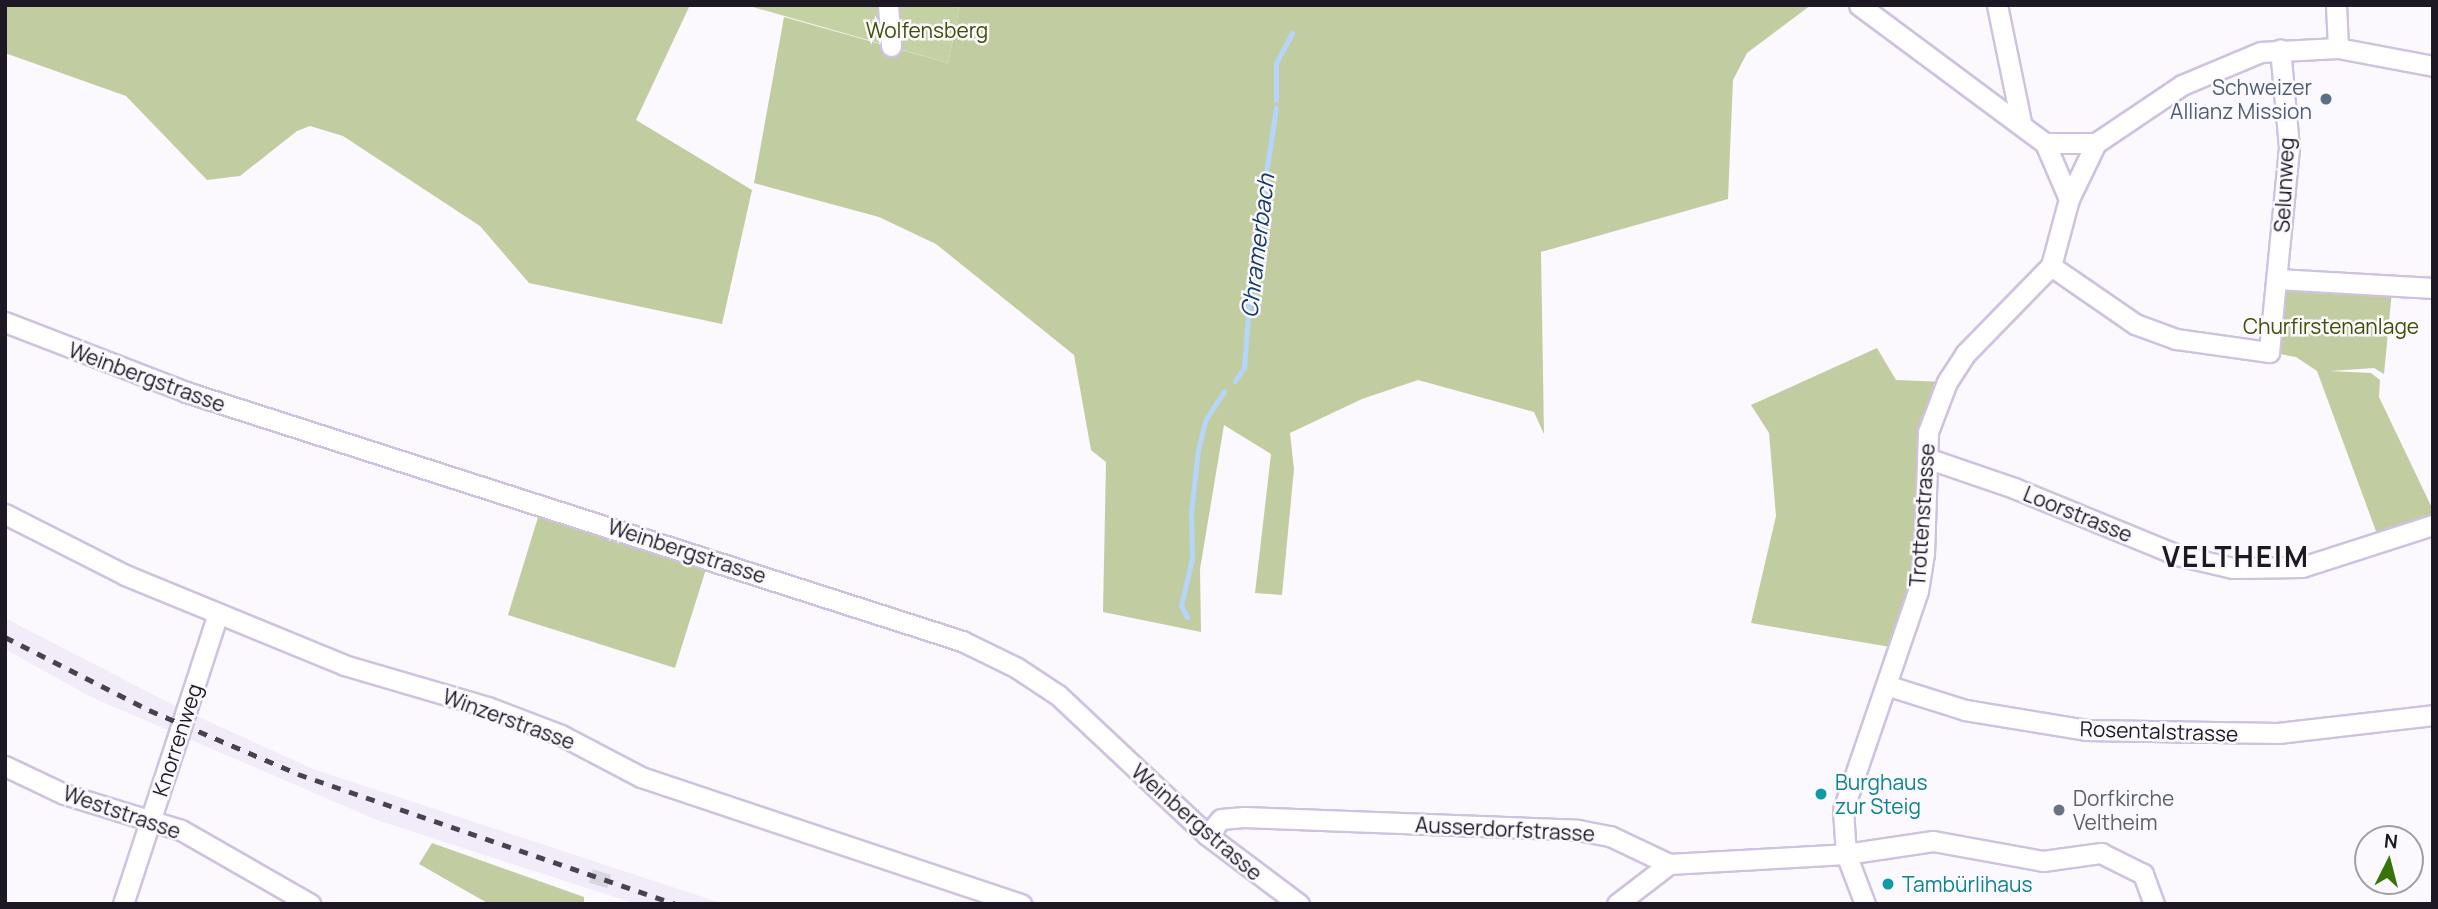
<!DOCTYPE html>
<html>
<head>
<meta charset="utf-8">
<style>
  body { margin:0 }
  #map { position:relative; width:2438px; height:909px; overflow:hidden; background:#fbf8fe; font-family:Manrope,sans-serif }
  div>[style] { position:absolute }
  .built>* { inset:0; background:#f2ebfa }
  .green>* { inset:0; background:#c1cda1 }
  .forest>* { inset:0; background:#c4d1a3 }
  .stream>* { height:5px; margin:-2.5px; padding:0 2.5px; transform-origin:2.5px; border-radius:2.5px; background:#b6d5fb }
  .minor-tunnel>* { height:19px; margin-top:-9.5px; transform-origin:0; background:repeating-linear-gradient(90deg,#dad6dd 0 19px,transparent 0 29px) }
  .roads { filter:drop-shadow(2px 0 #cfc2df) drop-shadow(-2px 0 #cfc2df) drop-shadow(0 2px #cfc2df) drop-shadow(0 -2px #cfc2df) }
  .minor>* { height:19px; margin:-9.5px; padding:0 9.5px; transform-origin:9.5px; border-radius:9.5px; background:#fff }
  .rail>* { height:5px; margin-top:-2.5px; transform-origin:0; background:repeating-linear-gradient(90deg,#47424c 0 9px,transparent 0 18px) }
  .dots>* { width:19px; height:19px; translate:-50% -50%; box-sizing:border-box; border:4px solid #fbf8fe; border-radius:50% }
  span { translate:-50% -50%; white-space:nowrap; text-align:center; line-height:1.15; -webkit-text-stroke:5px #fbf8fe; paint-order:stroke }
  .park-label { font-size:21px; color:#414f05 }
  .service-label { font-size:21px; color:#4e5e75 }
  .right { translate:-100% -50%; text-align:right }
  .street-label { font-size:21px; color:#1d1823 }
  .culture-label { font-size:21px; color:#0d838f }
  .left { translate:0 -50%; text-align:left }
  .worship-label { font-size:21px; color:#5b616d }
  .water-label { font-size:23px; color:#113b69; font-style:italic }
  .district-label { font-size:28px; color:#1d1823; font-weight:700; letter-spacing:2px }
  .frame { position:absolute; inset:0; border:7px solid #1d1823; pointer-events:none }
  .north { position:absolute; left:2354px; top:825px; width:70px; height:70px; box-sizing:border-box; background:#fbf8fe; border:2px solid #a29ea6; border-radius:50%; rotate:6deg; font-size:19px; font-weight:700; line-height:28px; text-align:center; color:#1d1823 }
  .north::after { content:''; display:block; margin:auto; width:24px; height:32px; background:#387409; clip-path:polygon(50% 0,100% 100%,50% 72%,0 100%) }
</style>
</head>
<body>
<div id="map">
  <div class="built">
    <i style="clip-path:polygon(5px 618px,181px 709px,313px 769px,724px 904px,636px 904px,377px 820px,91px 697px,5px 649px)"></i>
  </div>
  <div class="green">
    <i style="clip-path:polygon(5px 5px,690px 5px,636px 120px,752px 190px,722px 324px,529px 283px,480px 226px,343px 136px,310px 126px,297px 131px,240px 176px,207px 180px,126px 96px,5px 53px)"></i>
    <i style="clip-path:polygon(960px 5px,1811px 5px,1747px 53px,1733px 80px,1728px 199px,1541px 252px,1544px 434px,1534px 412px,1418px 380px,1362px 399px,1290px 433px,1294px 469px,1282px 595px,1255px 593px,1271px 454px,1224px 425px,1200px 569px,1201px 632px,1103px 612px,1106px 462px,1091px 450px,1074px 355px,936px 244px,879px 217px,754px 183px,784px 17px,948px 63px)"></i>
    <i style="clip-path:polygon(2278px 279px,2392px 291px,2384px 374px,2374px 368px,2330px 371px,2371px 373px,2380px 380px,2379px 397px,2433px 510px,2433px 525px,2380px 542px,2317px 371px,2296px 357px,2269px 352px)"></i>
    <i style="clip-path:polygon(1877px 348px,1896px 380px,1947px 382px,1928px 432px,1924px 554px,1902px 649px,1751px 623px,1776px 516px,1769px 433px,1751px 405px)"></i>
    <i style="clip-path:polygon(539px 514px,706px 569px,675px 668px,508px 615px)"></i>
    <i style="clip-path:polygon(432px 843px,584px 897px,584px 904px,489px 904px,419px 864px)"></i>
  </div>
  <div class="forest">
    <i style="clip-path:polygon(746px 5px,960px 5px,948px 63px)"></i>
  </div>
  <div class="stream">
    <i style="left:1276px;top:100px;width:37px;rotate:-90deg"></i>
    <i style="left:1276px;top:63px;width:34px;rotate:-62deg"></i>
    <i style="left:1235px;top:381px;width:17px;rotate:-57deg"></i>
    <i style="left:1244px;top:367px;width:101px;rotate:-85.5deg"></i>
    <i style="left:1252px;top:266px;width:160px;rotate:-81.4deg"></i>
    <i style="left:1187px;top:617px;width:13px;rotate:-117deg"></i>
    <i style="left:1181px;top:605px;width:47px;rotate:-76.6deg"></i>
    <i style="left:1192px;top:559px;width:46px;rotate:-91.2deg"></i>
    <i style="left:1191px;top:513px;width:63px;rotate:-83.7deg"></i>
    <i style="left:1198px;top:450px;width:32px;rotate:-76deg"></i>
    <i style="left:1206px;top:419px;width:33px;rotate:-57deg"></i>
  </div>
  <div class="minor-tunnel">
    <i style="left:598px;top:885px;width:14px;rotate:-73deg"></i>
  </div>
  <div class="roads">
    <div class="minor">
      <i style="left:888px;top:5px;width:41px;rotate:85.8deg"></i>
      <i style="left:1859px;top:5px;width:232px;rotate:36.6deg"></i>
      <i style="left:2045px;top:143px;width:51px"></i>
      <i style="left:2096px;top:143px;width:104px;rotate:-34deg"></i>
      <i style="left:2182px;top:85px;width:86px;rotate:-22.7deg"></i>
      <i style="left:2261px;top:52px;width:77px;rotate:-3deg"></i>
      <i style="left:2338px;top:48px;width:97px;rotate:10.7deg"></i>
      <i style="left:1997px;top:5px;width:119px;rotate:78.4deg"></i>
      <i style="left:2336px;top:5px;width:43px;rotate:87.3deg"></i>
      <i style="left:2069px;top:199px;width:62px;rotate:-64.3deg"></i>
      <i style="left:2051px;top:266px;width:102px;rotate:34.6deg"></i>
      <i style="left:2135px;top:324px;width:44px;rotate:20.1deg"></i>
      <i style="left:2176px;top:339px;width:94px;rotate:8deg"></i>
      <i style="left:2269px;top:352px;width:206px;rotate:-84.4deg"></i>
      <i style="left:2289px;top:147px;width:98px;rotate:-95.2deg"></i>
      <i style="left:2278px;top:279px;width:155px;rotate:3.3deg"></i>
      <i style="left:5px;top:322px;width:194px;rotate:21.1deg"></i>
      <i style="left:186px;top:392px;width:815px;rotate:17.79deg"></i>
      <i style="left:962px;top:641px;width:61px;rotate:26.1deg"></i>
      <i style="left:1017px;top:668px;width:49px;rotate:33.4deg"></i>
      <i style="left:1058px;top:695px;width:204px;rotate:43.2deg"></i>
      <i style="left:1207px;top:835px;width:115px;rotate:36.9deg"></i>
      <i style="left:1927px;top:458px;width:92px;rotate:19deg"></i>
      <i style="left:2014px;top:488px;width:176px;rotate:22.3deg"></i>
      <i style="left:2177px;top:555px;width:57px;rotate:13.1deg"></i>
      <i style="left:2233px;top:568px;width:69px;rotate:-0.8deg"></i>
      <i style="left:2302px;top:567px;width:138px;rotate:-17.8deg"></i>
      <i style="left:5px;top:514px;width:135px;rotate:26.9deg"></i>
      <i style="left:125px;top:575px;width:237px;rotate:22.3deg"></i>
      <i style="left:344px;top:665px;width:150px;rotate:16.3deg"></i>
      <i style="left:488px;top:707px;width:78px;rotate:21deg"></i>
      <i style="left:561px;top:735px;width:90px;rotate:27.7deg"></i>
      <i style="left:641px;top:777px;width:401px;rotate:18.5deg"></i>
      <i style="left:1889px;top:686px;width:80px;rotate:17.5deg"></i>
      <i style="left:1965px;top:710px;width:124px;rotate:9.3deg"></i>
      <i style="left:2087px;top:730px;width:191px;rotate:0.9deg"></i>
      <i style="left:2278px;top:733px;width:156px;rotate:-6.6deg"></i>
      <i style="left:5px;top:766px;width:65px;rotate:25.4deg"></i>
      <i style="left:64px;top:794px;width:122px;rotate:17.1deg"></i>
      <i style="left:181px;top:830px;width:149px;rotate:29.8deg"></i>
      <i style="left:1207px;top:835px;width:21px;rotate:-49deg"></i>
      <i style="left:1221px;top:819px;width:23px;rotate:-5deg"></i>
      <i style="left:1244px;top:817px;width:334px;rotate:2.2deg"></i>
      <i style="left:1578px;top:830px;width:33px;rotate:11deg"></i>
      <i style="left:1610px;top:836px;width:65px;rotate:25.4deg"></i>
      <i style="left:1669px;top:864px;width:177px;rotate:-3.2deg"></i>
      <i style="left:1846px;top:854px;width:88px;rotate:-8.5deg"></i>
      <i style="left:1933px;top:841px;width:112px;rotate:10.3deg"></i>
      <i style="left:2043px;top:861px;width:59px;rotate:-7.9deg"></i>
      <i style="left:2101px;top:853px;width:47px;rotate:26.6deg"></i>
      <i style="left:2143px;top:874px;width:32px;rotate:70deg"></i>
      <i style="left:123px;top:904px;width:303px;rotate:-71.9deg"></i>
      <i style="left:1617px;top:904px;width:66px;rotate:-37.6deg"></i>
      <i style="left:1865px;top:904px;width:53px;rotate:-110.8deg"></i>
      <i style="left:1846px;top:854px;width:44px;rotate:-93.9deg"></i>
      <i style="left:1843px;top:810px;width:231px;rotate:-71.1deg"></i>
      <i style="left:1918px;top:591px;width:37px;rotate:-81deg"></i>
      <i style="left:1924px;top:554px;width:122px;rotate:-88.1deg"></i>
      <i style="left:1928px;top:432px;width:53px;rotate:-69.2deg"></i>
      <i style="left:1947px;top:382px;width:33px;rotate:-57deg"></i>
      <i style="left:1965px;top:354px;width:123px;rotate:-45.7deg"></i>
      <i style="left:2051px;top:266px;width:69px;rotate:-75deg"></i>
      <i style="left:2069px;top:199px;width:61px;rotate:-113.2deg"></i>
    </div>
  </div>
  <div class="rail">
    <i style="left:5px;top:637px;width:161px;rotate:26.9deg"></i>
    <i style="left:149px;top:710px;width:162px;rotate:23.2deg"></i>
    <i style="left:298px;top:774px;width:399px;rotate:19deg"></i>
  </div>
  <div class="dots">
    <i style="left:2326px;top:99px;background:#5c6f8a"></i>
    <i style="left:1821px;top:794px;background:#0f9aa8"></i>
    <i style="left:2059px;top:810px;background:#6b7280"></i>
    <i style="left:1888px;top:884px;background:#0f9aa8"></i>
  </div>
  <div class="park-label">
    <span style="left:927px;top:30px">Wolfensberg</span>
    <span style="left:2331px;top:326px">Churfirstenanlage</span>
  </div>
  <div class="service-label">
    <span class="right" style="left:2312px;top:99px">Schweizer<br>Allianz Mission</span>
  </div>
  <div class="street-label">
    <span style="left:2284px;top:185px;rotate:-87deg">Selunweg</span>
    <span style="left:147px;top:377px;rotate:20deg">Weinbergstrasse</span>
    <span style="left:2078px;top:514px;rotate:22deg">Loorstrasse</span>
    <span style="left:1922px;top:515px;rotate:-86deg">Trottenstrasse</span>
    <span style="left:687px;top:551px;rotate:18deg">Weinbergstrasse</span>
    <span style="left:509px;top:719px;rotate:20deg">Winzerstrasse</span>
    <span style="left:2159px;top:731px;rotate:2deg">Rosentalstrasse</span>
    <span style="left:177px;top:740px;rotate:-72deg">Knorrenweg</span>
    <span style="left:122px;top:812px;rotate:19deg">Weststrasse</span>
    <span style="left:1197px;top:822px;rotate:41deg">Weinbergstrasse</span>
    <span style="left:1505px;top:829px;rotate:3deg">Ausserdorfstrasse</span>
  </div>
  <div class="culture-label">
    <span class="left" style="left:1835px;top:794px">Burghaus<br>zur Steig</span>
    <span class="left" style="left:1902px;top:884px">Tambürlihaus</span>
  </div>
  <div class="worship-label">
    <span class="left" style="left:2073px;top:810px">Dorfkirche<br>Veltheim</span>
  </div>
  <div class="water-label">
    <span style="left:1257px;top:246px;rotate:-83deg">Chramerbach</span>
  </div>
  <div class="district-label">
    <span style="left:2236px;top:556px">VELTHEIM</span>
  </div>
  <div class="frame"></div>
  <div class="north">N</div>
</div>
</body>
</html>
